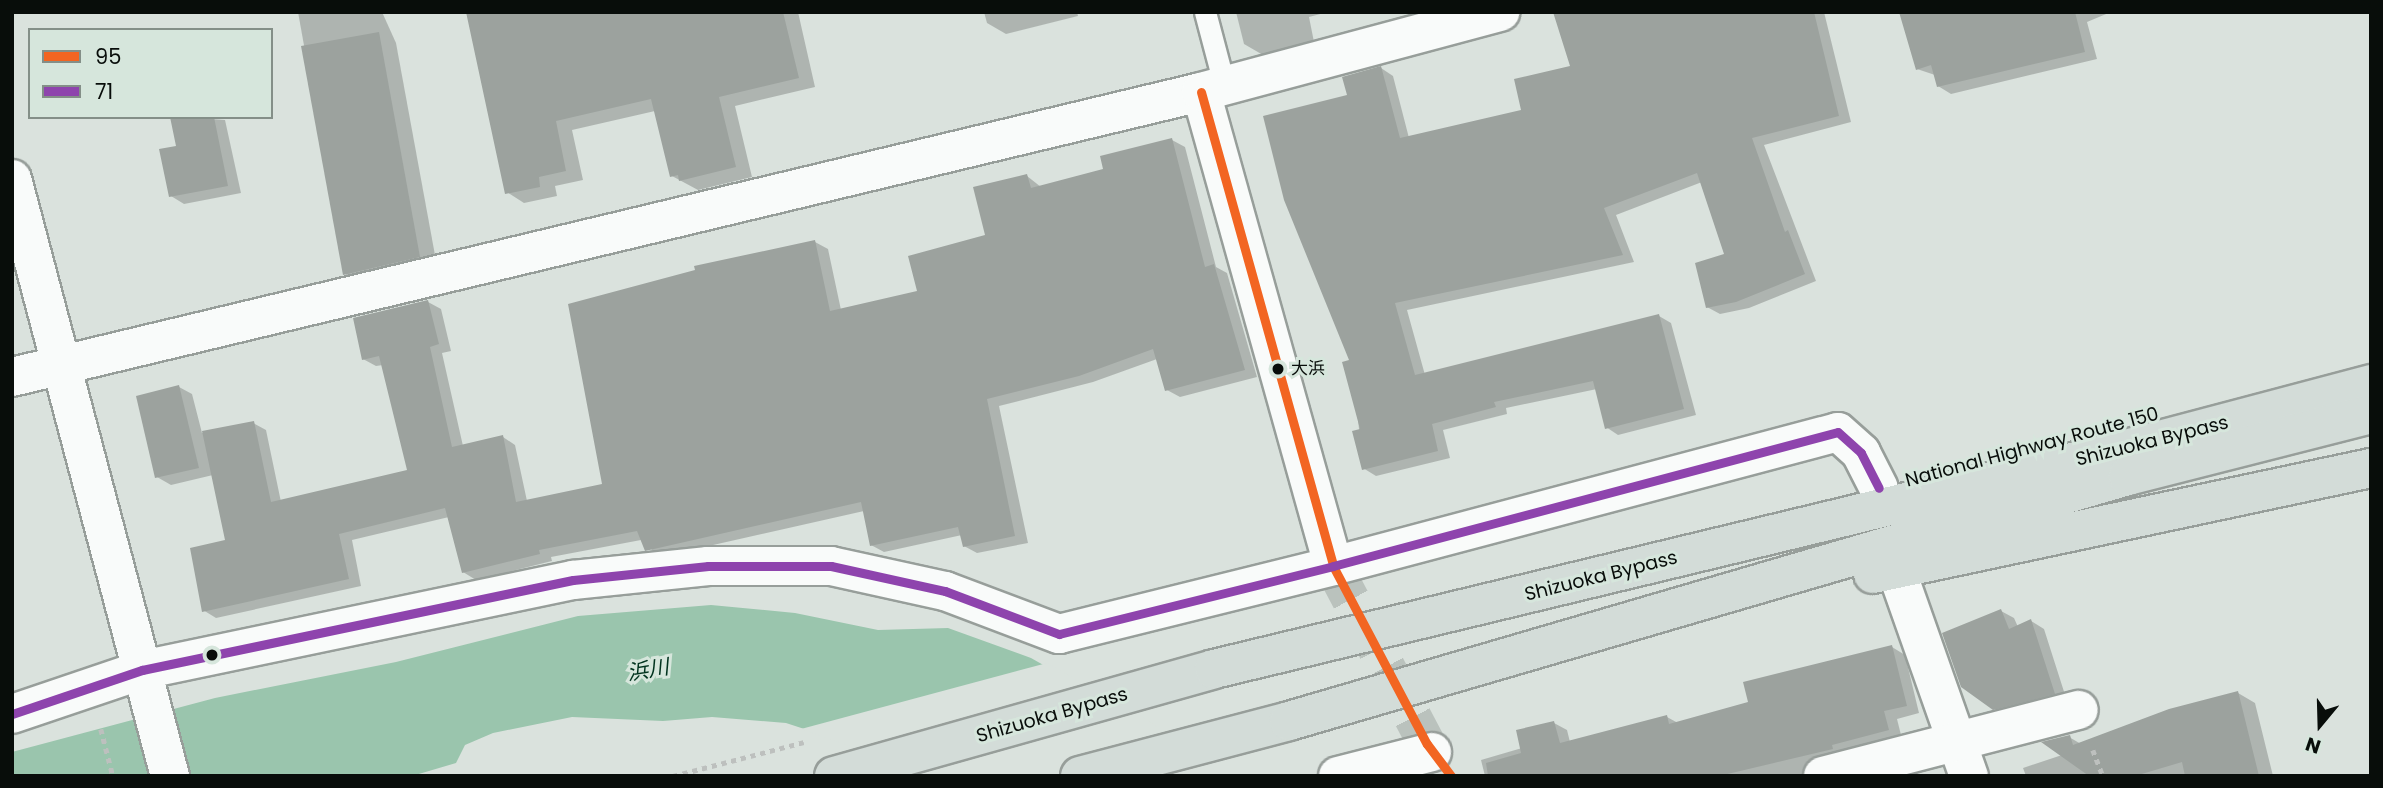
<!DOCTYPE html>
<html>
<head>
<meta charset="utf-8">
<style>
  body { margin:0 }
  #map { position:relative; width:2383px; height:788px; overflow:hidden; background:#dae2dd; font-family:Poppins,"Noto Sans JP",sans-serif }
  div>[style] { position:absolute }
  .water>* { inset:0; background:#9ac5ad }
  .pier>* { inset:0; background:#dae2dd }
  .shadow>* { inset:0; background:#0003 }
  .building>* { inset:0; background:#9ca29e }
  .minor-tunnel>* { height:38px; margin-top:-19px; transform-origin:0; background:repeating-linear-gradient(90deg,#bac2bd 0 38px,transparent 0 57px) }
  .path>* { height:4.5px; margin-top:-2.25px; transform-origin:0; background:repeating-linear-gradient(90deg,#bdc0be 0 5px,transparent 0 10px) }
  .roads { filter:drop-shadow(2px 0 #979e9a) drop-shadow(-2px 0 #979e9a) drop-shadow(0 2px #979e9a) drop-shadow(0 -2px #979e9a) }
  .service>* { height:21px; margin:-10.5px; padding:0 10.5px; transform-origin:10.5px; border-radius:10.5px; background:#f9fbfa }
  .minor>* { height:38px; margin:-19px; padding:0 19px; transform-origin:19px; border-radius:19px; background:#f9fbfa }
  .tertiary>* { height:38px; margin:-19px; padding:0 19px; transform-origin:19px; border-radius:19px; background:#f9fbfa }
  .trunk>* { height:38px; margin:-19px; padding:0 19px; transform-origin:19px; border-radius:19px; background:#d3dcd8 }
  .bus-1>* { height:9px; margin:-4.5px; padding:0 4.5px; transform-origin:4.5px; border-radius:4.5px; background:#f26522 }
  .bus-2>* { height:9px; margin:-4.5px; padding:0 4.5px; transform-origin:4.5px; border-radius:4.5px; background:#8e44ad }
  .dots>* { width:19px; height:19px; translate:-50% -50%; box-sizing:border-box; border:4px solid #d6e6dc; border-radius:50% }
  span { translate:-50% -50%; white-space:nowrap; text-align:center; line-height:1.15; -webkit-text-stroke:6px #d6e6dc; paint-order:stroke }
  .bus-label { font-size:17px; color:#080d0a }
  .left { translate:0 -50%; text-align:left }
  .street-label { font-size:19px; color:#080d0a }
  .water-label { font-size:21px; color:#00331e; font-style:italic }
  .frame { position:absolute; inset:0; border:14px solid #080d0a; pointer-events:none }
  .legend { position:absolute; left:28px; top:28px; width:245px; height:91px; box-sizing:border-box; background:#d6e6dc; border:2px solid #848f88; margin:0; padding:9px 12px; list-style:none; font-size:21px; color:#080d0a }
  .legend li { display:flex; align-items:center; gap:14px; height:35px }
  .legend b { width:35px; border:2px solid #848f88 }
  .north { position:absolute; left:2285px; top:690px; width:70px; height:70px; -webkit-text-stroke:5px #d6e6dc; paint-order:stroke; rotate:199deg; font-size:19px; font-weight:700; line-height:28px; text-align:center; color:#080d0a }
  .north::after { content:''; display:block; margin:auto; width:24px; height:32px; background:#080d0a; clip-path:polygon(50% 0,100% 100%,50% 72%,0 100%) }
</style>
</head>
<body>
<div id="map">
  <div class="water">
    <i style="clip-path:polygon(711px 605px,795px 613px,878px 630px,948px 628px,1031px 658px,1144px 722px,948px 776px,786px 723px,712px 717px,663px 721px,572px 717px,493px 733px,465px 745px,456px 763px,412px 776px,12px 776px,12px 752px,215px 698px,396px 662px,578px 616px)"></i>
  </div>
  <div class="pier">
    <i style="clip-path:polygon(1047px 663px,1146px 719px,1223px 776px,937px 776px,801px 729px)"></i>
  </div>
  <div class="shadow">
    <i style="clip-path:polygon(298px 12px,382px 12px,396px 43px,437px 266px,362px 284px,345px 274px)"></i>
    <i style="clip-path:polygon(467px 12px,798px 12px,815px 87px,735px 106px,752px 177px,698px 190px,672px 176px,655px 111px,572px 130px,583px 180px,555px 186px,557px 196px,524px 203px,507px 192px)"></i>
    <i style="clip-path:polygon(984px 12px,1077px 12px,1078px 16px,1006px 34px,987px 23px)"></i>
    <i style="clip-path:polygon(1236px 12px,1328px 12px,1309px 17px,1314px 42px,1263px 55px,1244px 44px)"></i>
    <i style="clip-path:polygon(1604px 12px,1824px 12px,1851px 122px,1764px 145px,1816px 281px,1749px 308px,1720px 314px,1707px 307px,1726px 255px,1702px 182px,1616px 215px,1634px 262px,1407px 310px,1425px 375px,1659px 316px,1671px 323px,1696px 415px,1618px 435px,1606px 427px,1597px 389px,1506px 408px,1507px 414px,1443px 430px,1450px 458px,1376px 476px,1363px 468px,1352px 361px,1349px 96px,1381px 68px,1393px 76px,1409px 138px,1523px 112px,1572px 67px)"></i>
    <i style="clip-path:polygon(1901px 12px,2111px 12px,2087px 22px,2097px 59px,1951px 94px,1938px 86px,1935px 75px,1917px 69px)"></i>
    <i style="clip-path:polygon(183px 117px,225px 120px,241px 193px,184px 204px,171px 196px)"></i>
    <i style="clip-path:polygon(1172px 140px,1185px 147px,1216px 267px,1227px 273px,1257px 377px,1180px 397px,1167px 390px,1157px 359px,1093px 382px,999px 406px,1028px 543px,977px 553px,964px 546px,962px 535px,884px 552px,871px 545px,864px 511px,660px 557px,641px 540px,551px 557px,552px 561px,476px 580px,463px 572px,449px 517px,352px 540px,361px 586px,216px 618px,203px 610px,227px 541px,213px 475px,171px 485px,157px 477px,179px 387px,192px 394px,202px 433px,253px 423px,266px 430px,281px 502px,409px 472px,383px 365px,376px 366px,363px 359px,428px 302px,441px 309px,451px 351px,442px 353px,463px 446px,503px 437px,515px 445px,527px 501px,604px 485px,815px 242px,828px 249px,841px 310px,919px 292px,987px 237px,1027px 176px,1041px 187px,1105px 171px)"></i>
    <i style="clip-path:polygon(2001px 611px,2014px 618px,2018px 627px,2031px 621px,2044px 629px,2067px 701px,2008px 716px,1994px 708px)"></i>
    <i style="clip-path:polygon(1892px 647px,1905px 655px,1919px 713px,1897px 719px,1903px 743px,1817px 776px,1485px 776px,1481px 760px,1522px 748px,1554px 723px,1567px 730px,1570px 742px,1667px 717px,1678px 723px,1750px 703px)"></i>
    <i style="clip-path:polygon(2238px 693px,2255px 703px,2273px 776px,2026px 776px,2023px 768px,2062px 755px,2069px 737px,2081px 744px)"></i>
  </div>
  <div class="building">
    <i style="clip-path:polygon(466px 12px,783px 12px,799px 78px,719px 97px,736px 167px,679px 181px,678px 175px,670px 177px,651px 99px,556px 121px,566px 171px,539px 177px,540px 187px,505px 194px)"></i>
    <i style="clip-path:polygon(1553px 12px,1814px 12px,1839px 116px,1752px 138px,1785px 232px,1788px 230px,1805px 274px,1736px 302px,1706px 308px,1695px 263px,1724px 254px,1697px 173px,1604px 208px,1623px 255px,1395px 303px,1415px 375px,1659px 314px,1684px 409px,1605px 429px,1593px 381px,1494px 402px,1496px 407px,1432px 424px,1438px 451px,1362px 470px,1352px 431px,1360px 429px,1342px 362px,1349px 360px,1284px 200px,1263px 116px,1347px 95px,1342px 77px,1381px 66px,1400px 138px,1521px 110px,1514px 79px,1570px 66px)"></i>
    <i style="clip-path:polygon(1899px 12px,2075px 12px,2085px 52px,1937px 87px,1931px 65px,1916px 70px)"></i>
    <i style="clip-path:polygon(379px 32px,420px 257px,343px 275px,301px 46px)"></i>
    <i style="clip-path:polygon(170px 117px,214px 117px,228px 186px,169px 197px,159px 149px,176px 146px)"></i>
    <i style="clip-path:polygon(1172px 138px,1205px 267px,1214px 264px,1245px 370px,1165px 391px,1153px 349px,1079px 376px,987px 399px,1015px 536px,963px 547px,958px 527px,870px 546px,861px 502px,645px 551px,637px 531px,539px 550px,540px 554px,462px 573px,445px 508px,339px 534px,349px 579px,202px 612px,190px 548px,225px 540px,202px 431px,254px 421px,271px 502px,407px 470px,379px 356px,362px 360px,353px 318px,428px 300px,439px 344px,430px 347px,452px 447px,503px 435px,516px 502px,602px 484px,568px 304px,695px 270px,694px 266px,815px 240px,830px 311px,917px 291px,908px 256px,985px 235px,973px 187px,1027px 174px,1031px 188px,1103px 169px,1100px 156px)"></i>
    <i style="clip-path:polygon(179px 385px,199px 468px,155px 478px,136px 396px)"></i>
    <i style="clip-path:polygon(2001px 609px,2009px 629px,2031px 619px,2055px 694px,1993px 710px,1961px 687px,1942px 633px)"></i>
    <i style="clip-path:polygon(1892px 645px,1907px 706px,1884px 711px,1889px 730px,1832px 745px,1833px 749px,1719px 776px,1488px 776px,1486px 763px,1521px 753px,1516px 730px,1554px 721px,1560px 743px,1667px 715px,1669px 724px,1748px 702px,1743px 682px)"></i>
    <i style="clip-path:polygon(2238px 691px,2259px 776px,2185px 776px,2182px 762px,2135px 776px,2089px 776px,2041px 742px,2070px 735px,2073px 745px,2169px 709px)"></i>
  </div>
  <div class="minor-tunnel">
    <i style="left:1333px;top:566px;width:201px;rotate:62.2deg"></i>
  </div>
  <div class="path">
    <i style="left:101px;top:729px;width:49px;rotate:75.7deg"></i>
    <i style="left:2093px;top:750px;width:28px;rotate:69deg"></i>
    <i style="left:673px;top:776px;width:135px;rotate:-14.5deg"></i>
  </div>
  <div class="roads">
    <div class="service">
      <i style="left:1205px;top:12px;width:74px;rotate:75.2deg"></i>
    </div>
    <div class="minor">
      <i style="left:1201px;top:92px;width:492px;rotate:74.4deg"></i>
      <i style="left:12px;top:377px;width:1223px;rotate:-13.48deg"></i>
      <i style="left:1201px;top:92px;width:310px;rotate:-15deg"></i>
      <i style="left:1896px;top:569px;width:219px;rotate:70.6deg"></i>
      <i style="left:12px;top:714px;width:137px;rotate:-18.7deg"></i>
      <i style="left:142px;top:670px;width:440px;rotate:-11.8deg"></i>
      <i style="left:573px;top:580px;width:136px;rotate:-5.9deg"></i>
      <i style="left:708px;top:566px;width:123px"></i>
      <i style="left:831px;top:566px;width:117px;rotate:12.4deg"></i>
      <i style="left:945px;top:591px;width:122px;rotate:20.7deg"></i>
      <i style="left:1059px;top:634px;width:282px;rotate:-13.9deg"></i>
      <i style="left:1333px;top:566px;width:522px;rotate:-14.86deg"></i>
      <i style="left:1838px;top:432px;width:31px;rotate:42deg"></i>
      <i style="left:1861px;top:453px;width:39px;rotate:63deg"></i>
      <i style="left:1338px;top:776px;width:97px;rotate:-14.3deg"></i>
      <i style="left:1823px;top:776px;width:264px;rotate:-14.5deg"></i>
    </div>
    <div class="tertiary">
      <i style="left:12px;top:179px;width:618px;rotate:75.18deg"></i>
    </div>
    <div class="trunk">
      <i style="left:1873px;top:574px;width:509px;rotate:-12.02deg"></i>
      <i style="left:834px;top:776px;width:395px;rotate:-15.7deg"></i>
      <i style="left:1214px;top:669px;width:934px;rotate:-13.56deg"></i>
      <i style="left:2122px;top:450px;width:258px;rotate:-14.8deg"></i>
      <i style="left:1080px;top:776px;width:216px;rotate:-14.7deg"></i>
      <i style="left:1289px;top:721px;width:874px;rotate:-16.28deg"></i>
      <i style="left:2128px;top:476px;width:251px;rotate:-14.3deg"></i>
    </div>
  </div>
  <div class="bus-1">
    <i style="left:1201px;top:92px;width:492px;rotate:74.4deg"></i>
    <i style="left:1333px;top:566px;width:201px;rotate:62.2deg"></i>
    <i style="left:1427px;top:744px;width:40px;rotate:53deg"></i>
  </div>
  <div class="bus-2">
    <i style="left:12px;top:714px;width:137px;rotate:-18.7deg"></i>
    <i style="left:142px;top:670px;width:440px;rotate:-11.8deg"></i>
    <i style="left:573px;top:580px;width:136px;rotate:-5.9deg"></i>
    <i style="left:708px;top:566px;width:123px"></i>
    <i style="left:831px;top:566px;width:117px;rotate:12.4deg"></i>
    <i style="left:945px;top:591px;width:122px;rotate:20.7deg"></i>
    <i style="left:1059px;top:634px;width:282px;rotate:-13.9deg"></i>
    <i style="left:1333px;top:566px;width:522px;rotate:-14.86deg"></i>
    <i style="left:1838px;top:432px;width:31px;rotate:42deg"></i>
    <i style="left:1861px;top:453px;width:39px;rotate:63deg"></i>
  </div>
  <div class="dots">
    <i style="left:1278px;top:369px;background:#080d0a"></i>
    <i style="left:212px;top:655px;background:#080d0a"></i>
  </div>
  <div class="bus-label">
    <span class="left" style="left:1291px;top:369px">大浜</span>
  </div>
  <div class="street-label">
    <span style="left:2152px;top:441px;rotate:-14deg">Shizuoka Bypass</span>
    <span style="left:2032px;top:447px;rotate:-15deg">National Highway Route 150</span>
    <span style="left:1601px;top:576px;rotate:-14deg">Shizuoka Bypass</span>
    <span style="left:1052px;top:715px;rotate:-16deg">Shizuoka Bypass</span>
  </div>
  <div class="water-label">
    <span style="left:648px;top:670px;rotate:-9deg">浜川</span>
  </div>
  <div class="frame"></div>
  <ul class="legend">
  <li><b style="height:9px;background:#f26522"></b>95</li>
  <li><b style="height:9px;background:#8e44ad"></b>71</li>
  </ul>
  <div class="north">N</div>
</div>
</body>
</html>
